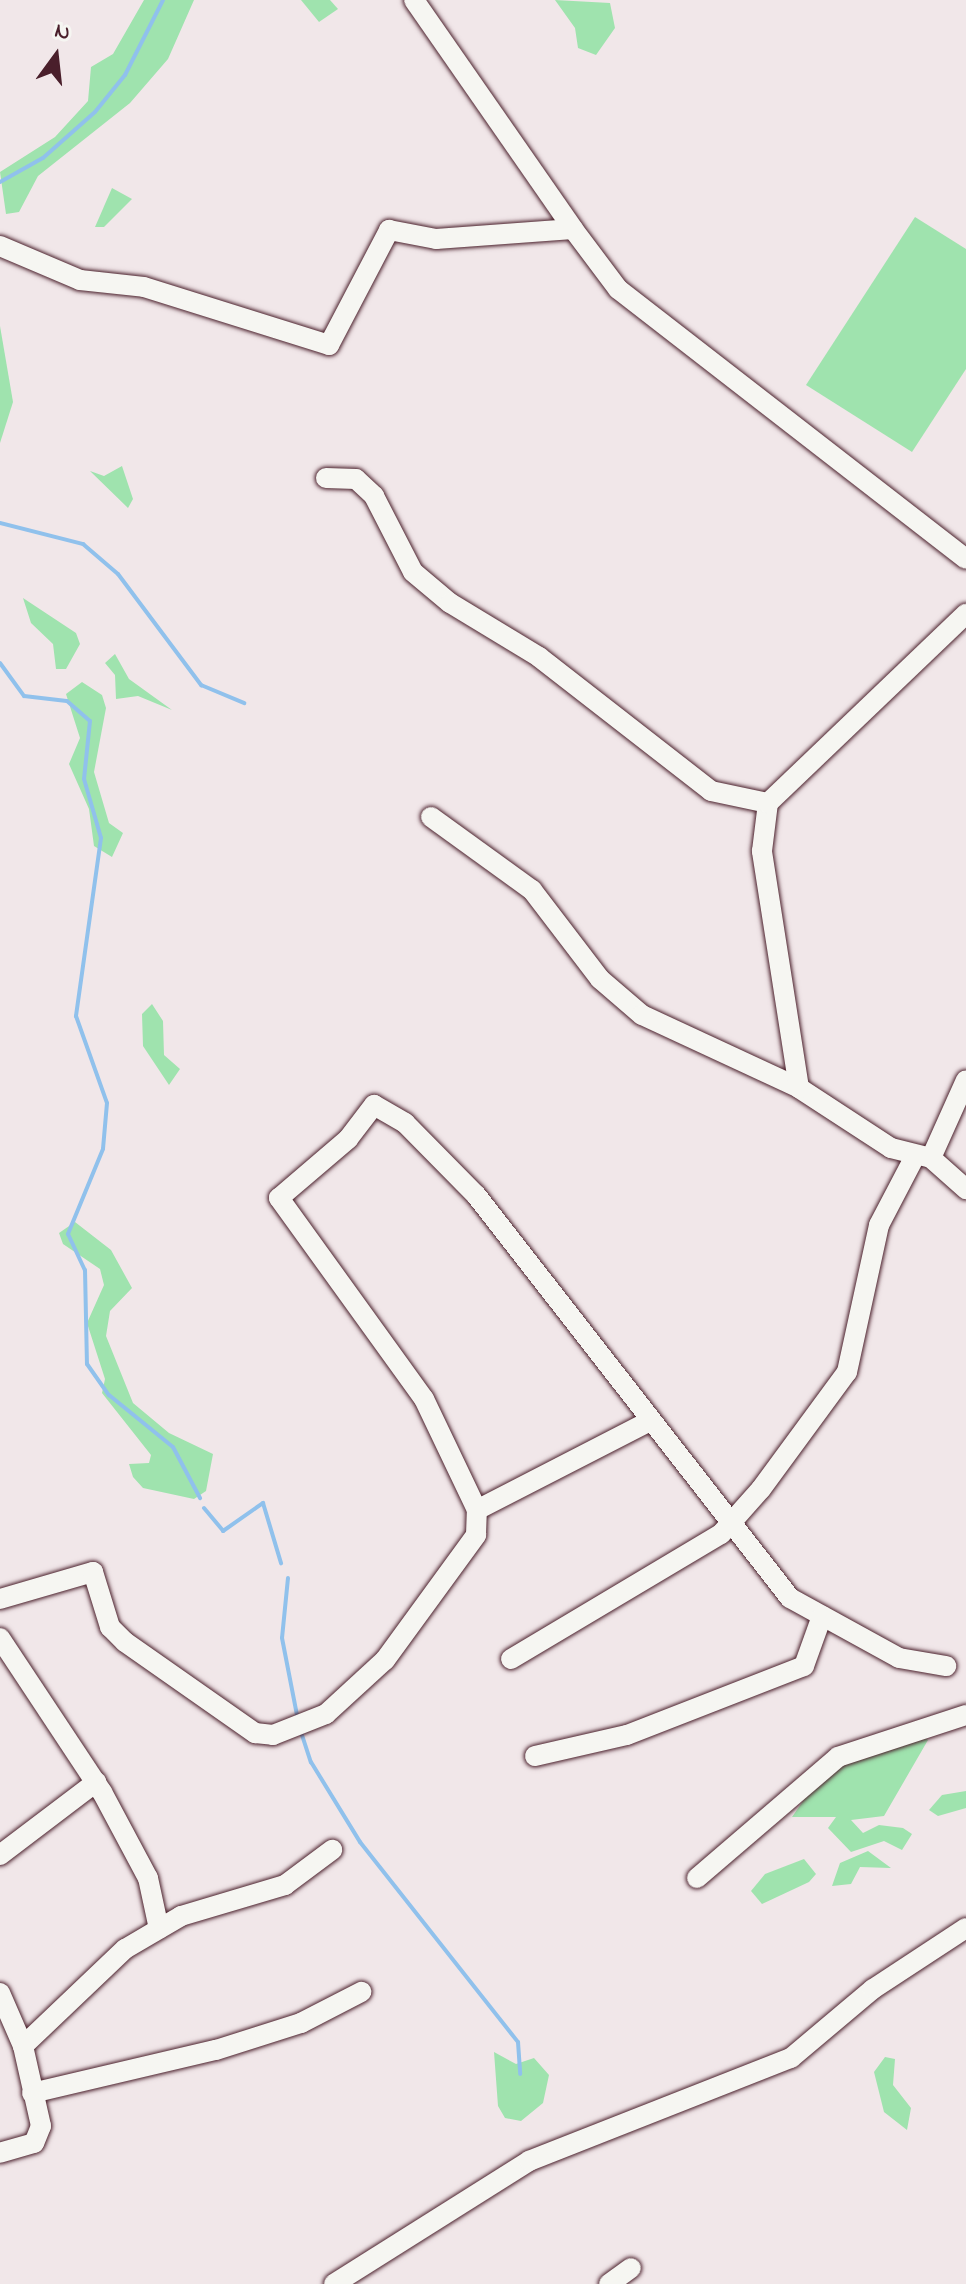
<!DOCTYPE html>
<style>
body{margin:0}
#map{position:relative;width:966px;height:2284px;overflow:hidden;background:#f1e7e9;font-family:"Indie Flower",sans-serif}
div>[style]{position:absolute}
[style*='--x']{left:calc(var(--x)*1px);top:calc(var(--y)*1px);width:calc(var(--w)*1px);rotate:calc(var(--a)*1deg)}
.green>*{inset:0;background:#9fe3ae}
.stream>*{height:4px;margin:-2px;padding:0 2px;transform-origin:2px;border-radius:2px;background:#90c1ec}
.roads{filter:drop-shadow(0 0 2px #4a1f2b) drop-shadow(0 0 2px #4a1f2b)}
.minor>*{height:20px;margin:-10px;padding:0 10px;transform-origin:10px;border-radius:10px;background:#f6f6f2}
span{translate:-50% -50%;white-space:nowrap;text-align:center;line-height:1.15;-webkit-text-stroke:6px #f6f6f2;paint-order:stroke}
.north{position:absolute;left:16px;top:16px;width:80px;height:80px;-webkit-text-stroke:6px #f6f6f2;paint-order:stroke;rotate:15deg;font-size:22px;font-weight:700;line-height:32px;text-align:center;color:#4a1f2b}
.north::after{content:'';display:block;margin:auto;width:28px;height:36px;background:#4a1f2b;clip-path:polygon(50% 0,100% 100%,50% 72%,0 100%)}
</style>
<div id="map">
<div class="green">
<div style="clip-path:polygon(144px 0,194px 0,168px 59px,130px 103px,38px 176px,19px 212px,6px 214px,0 172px,55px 137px,88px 101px,91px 67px,113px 54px)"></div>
<div style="clip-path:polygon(301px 0,330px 0,338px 9px,319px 22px)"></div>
<div style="clip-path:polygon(555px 0,610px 3px,615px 28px,596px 55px,578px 48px,575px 28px)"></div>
<div style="clip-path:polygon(112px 188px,132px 199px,104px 227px,95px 227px)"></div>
<div style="clip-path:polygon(915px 217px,966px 249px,966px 369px,912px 452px,806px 385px)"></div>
<div style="clip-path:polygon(0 326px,13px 402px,0 443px)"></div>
<div style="clip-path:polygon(122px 466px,133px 499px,128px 508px,90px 471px,104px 476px)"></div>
<div style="clip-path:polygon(23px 598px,76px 633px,80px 644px,66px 669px,56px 669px,53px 644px,31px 623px)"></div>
<div style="clip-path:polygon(115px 654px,129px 679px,172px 710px,138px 696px,116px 699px,115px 675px,105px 663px)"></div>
<div style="clip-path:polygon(82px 682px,102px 695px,106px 708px,94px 772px,109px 823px,123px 833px,112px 857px,94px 846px,89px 809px,69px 764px,80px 738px,66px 694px)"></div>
<div style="clip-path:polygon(152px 1004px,163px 1021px,164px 1055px,180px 1069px,169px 1085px,143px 1046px,142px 1014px)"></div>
<div style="clip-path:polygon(75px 1222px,111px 1250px,132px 1288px,110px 1311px,106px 1336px,133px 1403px,169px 1433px,213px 1454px,206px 1491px,194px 1499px,143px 1488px,133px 1477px,129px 1464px,149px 1463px,151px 1455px,102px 1393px,105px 1379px,87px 1323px,104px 1285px,100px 1269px,63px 1244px,59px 1233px)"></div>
<div style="clip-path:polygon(921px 1734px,928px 1740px,884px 1816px,851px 1820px,863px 1833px,879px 1825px,903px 1828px,912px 1834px,902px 1850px,884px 1841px,851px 1852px,828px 1828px,836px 1817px,792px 1817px,817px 1781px,842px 1762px)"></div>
<div style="clip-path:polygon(966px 1791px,966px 1808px,938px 1816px,929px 1810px,942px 1795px)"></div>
<div style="clip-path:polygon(868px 1851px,891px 1868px,860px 1867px,851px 1884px,832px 1886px,840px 1863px)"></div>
<div style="clip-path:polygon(804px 1859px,816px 1874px,809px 1882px,762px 1904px,751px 1891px,765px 1874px)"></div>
<div style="clip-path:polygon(494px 2052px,516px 2064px,534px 2058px,549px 2075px,543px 2103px,521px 2121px,505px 2118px,498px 2106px)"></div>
<div style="clip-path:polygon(885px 2057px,895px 2059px,893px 2085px,911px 2108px,907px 2130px,884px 2112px,874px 2072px)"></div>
</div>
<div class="stream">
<div style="--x:0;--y:182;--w:49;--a:-29.2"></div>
<div style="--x:43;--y:158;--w:69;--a:-41.5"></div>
<div style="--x:95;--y:112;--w:48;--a:-51"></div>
<div style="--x:125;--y:75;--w:84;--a:-63.1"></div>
<div style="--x:0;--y:523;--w:86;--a:14.2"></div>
<div style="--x:83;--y:544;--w:46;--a:40.6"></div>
<div style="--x:118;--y:574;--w:139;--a:53.2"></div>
<div style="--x:201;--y:685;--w:47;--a:22.7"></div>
<div style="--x:0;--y:663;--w:41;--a:54"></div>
<div style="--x:24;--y:696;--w:43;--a:6.6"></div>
<div style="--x:67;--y:701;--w:30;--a:41"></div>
<div style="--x:90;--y:721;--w:58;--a:95.9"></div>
<div style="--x:84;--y:779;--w:61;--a:73.9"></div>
<div style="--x:101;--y:838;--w:180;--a:98"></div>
<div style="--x:76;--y:1016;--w:92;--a:70.4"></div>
<div style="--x:107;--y:1103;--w:46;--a:95"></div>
<div style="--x:103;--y:1149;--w:92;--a:112.4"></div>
<div style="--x:68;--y:1234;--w:40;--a:65"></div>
<div style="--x:85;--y:1270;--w:94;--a:88.8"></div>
<div style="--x:87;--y:1364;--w:38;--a:55"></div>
<div style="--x:109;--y:1395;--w:82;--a:39.1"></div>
<div style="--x:173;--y:1447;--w:58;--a:62.1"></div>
<div style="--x:204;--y:1508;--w:30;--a:50"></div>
<div style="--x:223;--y:1531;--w:49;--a:-35"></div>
<div style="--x:263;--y:1503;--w:63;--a:73.3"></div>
<div style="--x:288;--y:1578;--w:60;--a:95.7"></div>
<div style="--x:282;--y:1638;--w:84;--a:79"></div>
<div style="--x:301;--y:1732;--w:32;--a:72"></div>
<div style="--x:311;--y:1762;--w:94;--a:58.5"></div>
<div style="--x:360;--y:1842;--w:255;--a:51.7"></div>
<div style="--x:518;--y:2042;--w:32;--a:86"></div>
</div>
<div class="roads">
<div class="minor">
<div style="--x:414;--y:0;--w:279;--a:55.2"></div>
<div style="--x:0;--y:246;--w:87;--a:23"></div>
<div style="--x:80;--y:280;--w:64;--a:6.2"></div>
<div style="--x:144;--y:287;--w:194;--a:17.4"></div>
<div style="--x:329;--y:345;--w:130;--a:-62.4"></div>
<div style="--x:389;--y:230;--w:48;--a:10.8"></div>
<div style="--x:436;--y:239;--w:137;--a:-4.2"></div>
<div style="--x:573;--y:229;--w:75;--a:53.1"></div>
<div style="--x:618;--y:289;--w:440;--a:37.8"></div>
<div style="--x:326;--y:478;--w:30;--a:2"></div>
<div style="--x:356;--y:479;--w:25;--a:43"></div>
<div style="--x:374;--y:496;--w:85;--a:62.8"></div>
<div style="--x:413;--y:572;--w:48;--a:40"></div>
<div style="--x:450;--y:603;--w:104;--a:31.2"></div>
<div style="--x:539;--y:657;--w:218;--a:37.9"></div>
<div style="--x:711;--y:791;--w:58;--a:11.9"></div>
<div style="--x:431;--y:817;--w:125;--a:35.9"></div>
<div style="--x:532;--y:890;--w:112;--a:52.6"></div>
<div style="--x:600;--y:979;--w:55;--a:40.6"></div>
<div style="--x:642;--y:1015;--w:173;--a:24.9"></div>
<div style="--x:799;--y:1088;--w:110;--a:33.1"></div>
<div style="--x:891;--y:1148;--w:41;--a:14"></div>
<div style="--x:931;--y:1158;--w:47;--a:41.5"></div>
<div style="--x:799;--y:1088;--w:240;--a:-98.9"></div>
<div style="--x:762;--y:851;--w:48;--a:-82.9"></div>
<div style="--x:768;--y:803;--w:274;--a:-43.7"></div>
<div style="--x:931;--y:1158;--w:85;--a:-65.8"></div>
<div style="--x:646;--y:1423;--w:190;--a:152.8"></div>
<div style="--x:477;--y:1510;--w:123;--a:-115.5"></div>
<div style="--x:424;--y:1399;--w:248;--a:-125.8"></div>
<div style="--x:279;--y:1198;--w:91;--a:-40.5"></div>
<div style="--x:348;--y:1139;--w:43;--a:-52.6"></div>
<div style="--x:374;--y:1105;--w:36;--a:30"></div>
<div style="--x:405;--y:1123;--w:101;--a:45.4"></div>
<div style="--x:476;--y:1195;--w:511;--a:52.08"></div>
<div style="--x:790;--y:1598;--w:124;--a:28.8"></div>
<div style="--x:899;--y:1658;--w:48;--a:9.7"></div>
<div style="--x:0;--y:1599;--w:97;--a:-16.2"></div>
<div style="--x:93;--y:1572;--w:58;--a:72.8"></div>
<div style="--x:110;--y:1627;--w:21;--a:45"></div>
<div style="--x:125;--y:1642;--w:159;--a:35"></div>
<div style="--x:255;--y:1733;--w:18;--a:6"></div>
<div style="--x:273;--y:1735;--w:57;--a:-21.6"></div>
<div style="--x:326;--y:1714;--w:80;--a:-42.5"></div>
<div style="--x:385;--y:1660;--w:155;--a:-53.9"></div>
<div style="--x:476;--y:1535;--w:25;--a:-88"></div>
<div style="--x:0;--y:1638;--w:185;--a:56.5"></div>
<div style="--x:102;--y:1792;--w:98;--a:61.9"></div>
<div style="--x:148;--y:1878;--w:52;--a:77.8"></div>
<div style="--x:511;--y:1659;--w:244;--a:-30.8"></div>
<div style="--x:721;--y:1534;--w:60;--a:-48.4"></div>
<div style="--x:761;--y:1489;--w:145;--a:-53.7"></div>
<div style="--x:847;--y:1372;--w:150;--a:-77.7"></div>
<div style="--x:879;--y:1225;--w:78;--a:-62.4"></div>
<div style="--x:535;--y:1756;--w:94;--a:-12.9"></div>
<div style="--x:627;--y:1735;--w:190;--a:-21.3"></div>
<div style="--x:804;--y:1666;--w:53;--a:-70.2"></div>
<div style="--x:0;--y:1855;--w:121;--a:-37.2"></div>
<div style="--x:697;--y:1878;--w:186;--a:-40.6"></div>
<div style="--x:838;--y:1757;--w:135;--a:-18.2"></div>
<div style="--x:0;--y:1993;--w:58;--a:66.5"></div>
<div style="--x:23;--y:2046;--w:82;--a:77.3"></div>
<div style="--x:41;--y:2126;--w:18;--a:112"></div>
<div style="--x:34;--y:2143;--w:35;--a:164"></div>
<div style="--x:23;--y:2046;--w:141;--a:-43.6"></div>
<div style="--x:125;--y:1949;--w:65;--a:-30.5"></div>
<div style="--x:181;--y:1916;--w:109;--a:-16.6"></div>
<div style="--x:285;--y:1885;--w:59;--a:-36.7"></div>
<div style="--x:32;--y:2093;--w:189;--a:-13.2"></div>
<div style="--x:216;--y:2050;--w:89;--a:-17.6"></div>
<div style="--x:301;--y:2023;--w:68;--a:-27.3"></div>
<div style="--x:334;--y:2284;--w:231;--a:-32.2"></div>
<div style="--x:529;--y:2161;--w:282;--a:-21.5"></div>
<div style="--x:791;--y:2058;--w:107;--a:-40.1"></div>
<div style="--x:873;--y:1989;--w:111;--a:-33.3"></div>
<div style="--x:609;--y:2284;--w:27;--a:-36"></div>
</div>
</div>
<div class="north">N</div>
</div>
